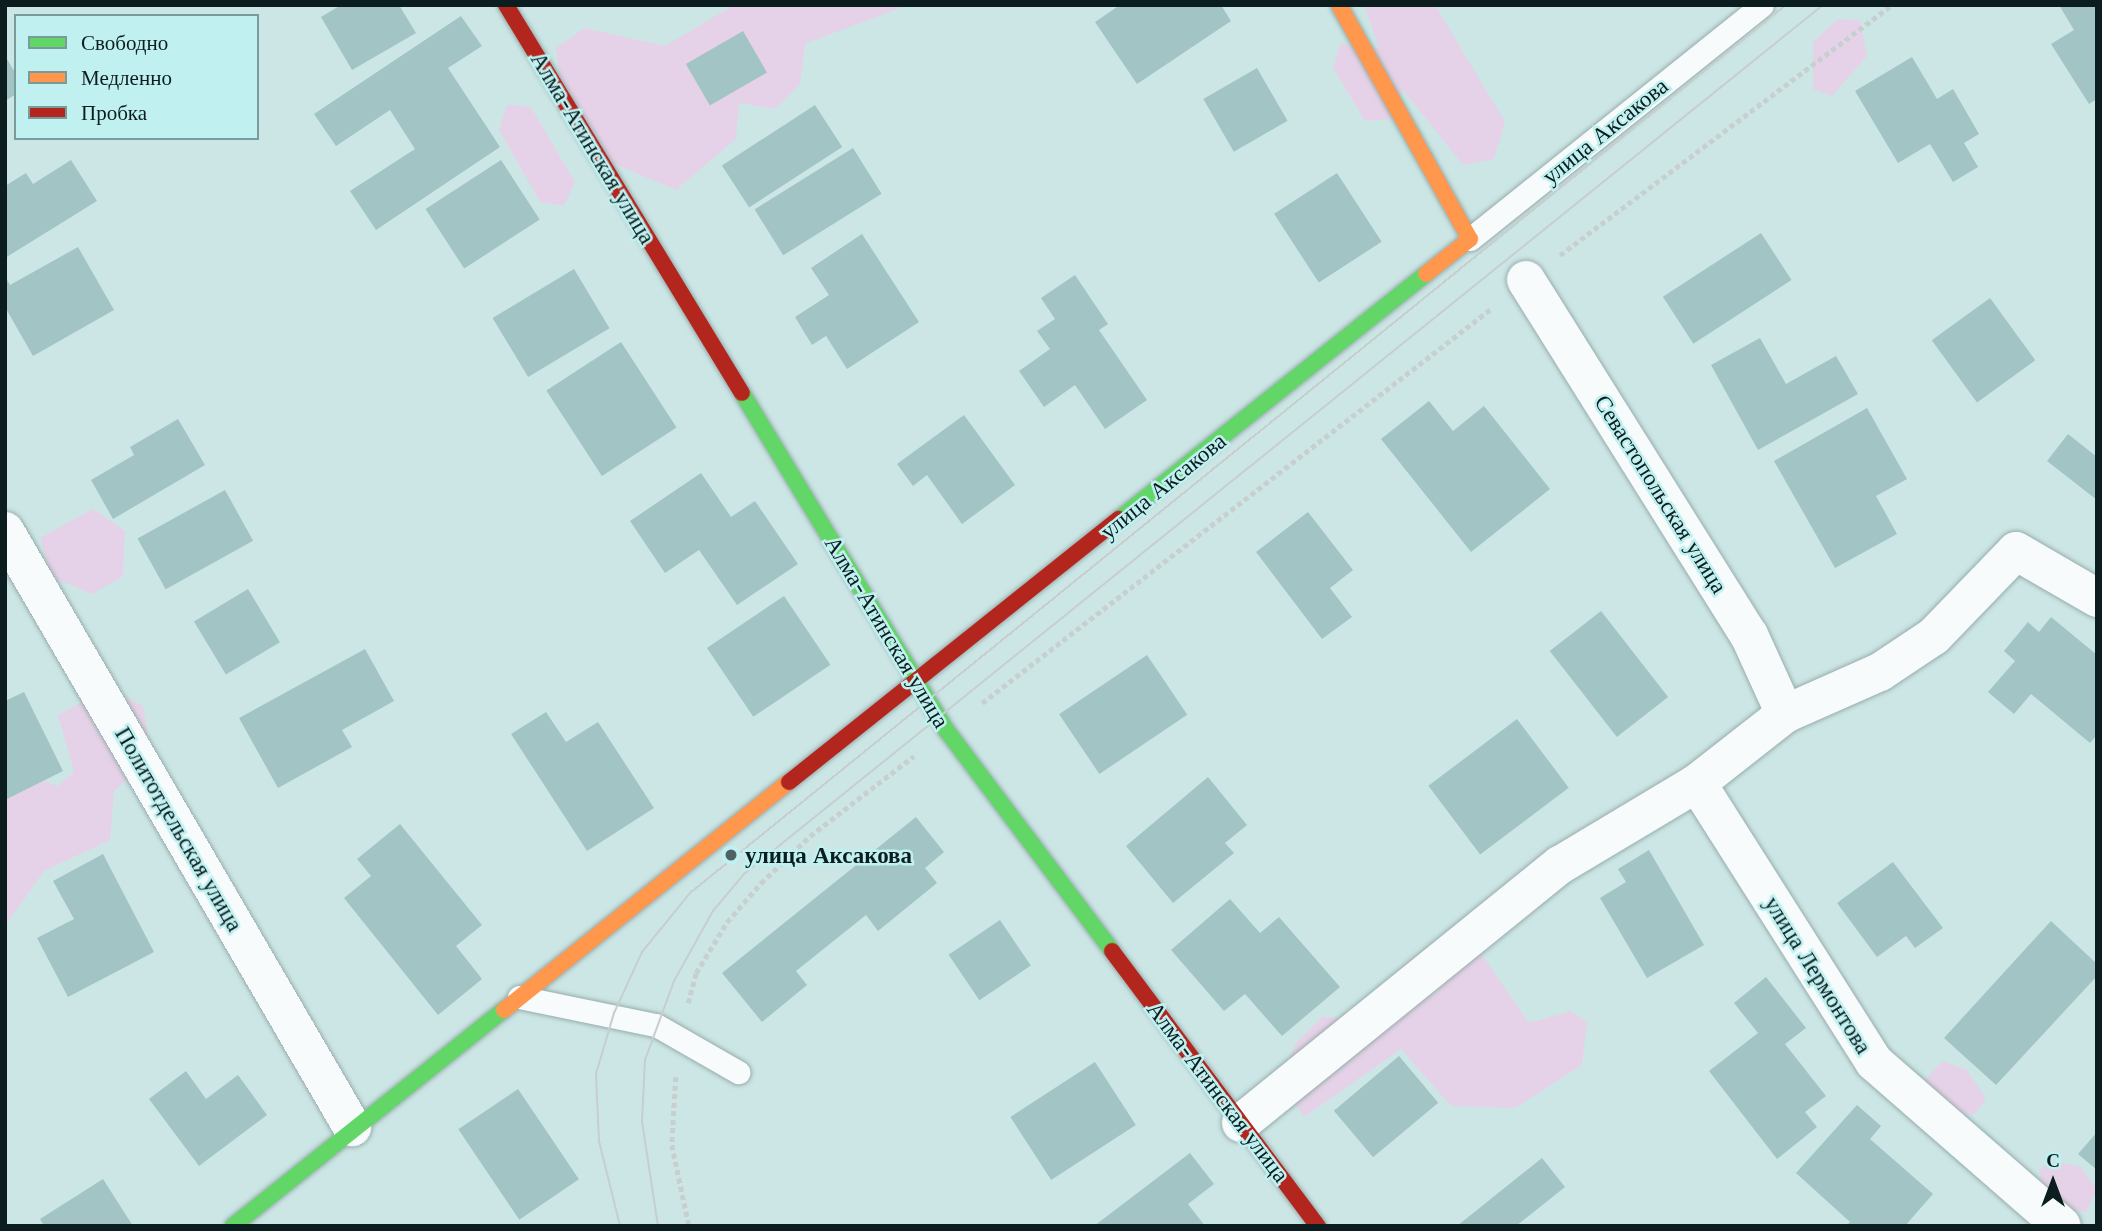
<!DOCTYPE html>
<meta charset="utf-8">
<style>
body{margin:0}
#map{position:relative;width:2102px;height:1231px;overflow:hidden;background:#cce6e6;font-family:"Libre Baskerville",serif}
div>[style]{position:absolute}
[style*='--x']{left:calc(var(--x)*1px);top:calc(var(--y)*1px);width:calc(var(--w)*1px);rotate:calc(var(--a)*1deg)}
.green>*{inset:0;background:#e6d2e8}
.building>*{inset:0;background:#a2c4c5;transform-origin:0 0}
.path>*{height:4.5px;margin-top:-2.25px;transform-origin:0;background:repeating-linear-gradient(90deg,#c7cfcf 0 5px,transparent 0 8.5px)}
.roads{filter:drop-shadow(0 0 2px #99adad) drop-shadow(0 0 2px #99adad)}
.lane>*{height:23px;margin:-11.5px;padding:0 11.5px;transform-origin:11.5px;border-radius:11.5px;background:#f7fbfb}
.street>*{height:38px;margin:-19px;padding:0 19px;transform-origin:19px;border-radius:19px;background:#f7fbfb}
.fast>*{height:16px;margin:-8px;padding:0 8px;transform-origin:8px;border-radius:8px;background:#63d668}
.slow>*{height:16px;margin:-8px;padding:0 8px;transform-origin:8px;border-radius:8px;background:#ff974d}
.jam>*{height:16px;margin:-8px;padding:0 8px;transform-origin:8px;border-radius:8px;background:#b3261e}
.tram>*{height:2px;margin:-1px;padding:0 1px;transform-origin:1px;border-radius:1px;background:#c7cece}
.dots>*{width:19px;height:19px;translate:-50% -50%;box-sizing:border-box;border:4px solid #c1f0f1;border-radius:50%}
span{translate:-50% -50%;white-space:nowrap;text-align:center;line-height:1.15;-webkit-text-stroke:5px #c1f0f1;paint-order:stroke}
.street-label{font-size:23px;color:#0b1d1e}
.poi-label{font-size:23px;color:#0b1d1e;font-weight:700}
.left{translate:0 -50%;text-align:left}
.frame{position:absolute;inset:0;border:7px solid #0b1d1e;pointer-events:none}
.legend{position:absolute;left:14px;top:14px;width:245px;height:126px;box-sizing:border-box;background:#c1f0f1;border:2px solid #789c9d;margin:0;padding:9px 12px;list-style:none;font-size:21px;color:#0b1d1e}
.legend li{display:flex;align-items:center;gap:14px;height:35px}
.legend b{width:35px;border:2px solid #789c9d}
.north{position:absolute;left:2018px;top:1147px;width:70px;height:70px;-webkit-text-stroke:5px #c1f0f1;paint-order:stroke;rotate:0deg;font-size:19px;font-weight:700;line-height:28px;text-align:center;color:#0b1d1e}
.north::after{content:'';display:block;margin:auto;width:24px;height:32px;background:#0b1d1e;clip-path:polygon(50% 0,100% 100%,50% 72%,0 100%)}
</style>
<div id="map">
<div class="green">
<div style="clip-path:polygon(734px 5px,903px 7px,805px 44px,800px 84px,775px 109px,739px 103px,736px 139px,676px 190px,584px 151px,564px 111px,556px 48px,585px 28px,665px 46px)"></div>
<div style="clip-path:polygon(1364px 5px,1435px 5px,1505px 122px,1494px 159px,1463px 165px,1403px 90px,1390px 119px,1365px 121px,1333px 68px,1340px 44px,1379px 48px)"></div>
<div style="clip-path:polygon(1838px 19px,1860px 20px,1867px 56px,1832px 96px,1813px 89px,1813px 42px)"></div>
<div style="clip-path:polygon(507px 105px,531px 107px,575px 182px,564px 206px,540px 202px,499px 130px)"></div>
<div style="clip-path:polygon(93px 509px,125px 531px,123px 576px,92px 594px,52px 577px,40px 538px)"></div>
<div style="clip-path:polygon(108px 688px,143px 706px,152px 758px,114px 791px,110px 840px,44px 871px,5px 926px,5px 775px,17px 772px,57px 786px,74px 772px,58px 715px)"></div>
<div style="clip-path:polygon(1460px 952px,1480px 952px,1529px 1023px,1571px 1011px,1587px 1023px,1582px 1065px,1515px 1108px,1451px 1106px,1401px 1049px,1304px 1117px,1280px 1081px,1296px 1043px,1322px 1017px,1353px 1018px,1437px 993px)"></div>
<div style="clip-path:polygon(1943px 1061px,1967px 1070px,1986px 1099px,1975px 1114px,1943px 1114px,1922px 1083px)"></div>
<div style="clip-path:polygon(2051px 1160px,2081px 1167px,2097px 1190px,2086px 1212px,2047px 1205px,2039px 1170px)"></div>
</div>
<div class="building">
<div style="clip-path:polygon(341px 5px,399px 5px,416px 33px,352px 70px,321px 17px)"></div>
<div style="clip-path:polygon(1120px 5px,1221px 5px,1231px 21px,1137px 84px,1095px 22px)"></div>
<div style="clip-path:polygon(2059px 5px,2097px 5px,2097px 99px,2089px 104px,2051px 44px,2074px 30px)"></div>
<div style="clip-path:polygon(461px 16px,482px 46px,448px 68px,500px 147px,376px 230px,350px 191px,415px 149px,390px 110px,336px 146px,314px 114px)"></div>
<div style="left:743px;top:31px;width:48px;height:66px;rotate:60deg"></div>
<div style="clip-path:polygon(5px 56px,16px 74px,16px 94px,5px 101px)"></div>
<div style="clip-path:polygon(1912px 57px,1937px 99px,1953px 89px,1979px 134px,1964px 143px,1978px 167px,1953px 182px,1930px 144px,1898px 163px,1855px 91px)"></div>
<div style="left:1257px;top:68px;width:61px;height:62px;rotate:60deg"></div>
<div style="left:815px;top:105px;width:50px;height:111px;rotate:57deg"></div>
<div style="left:853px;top:148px;width:54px;height:116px;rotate:58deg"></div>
<div style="clip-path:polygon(71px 160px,97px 201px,5px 258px,5px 186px,26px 173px,33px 184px)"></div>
<div style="left:501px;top:160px;width:71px;height:90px;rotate:57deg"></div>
<div style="left:1337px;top:173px;width:82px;height:75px;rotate:57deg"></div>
<div style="left:1761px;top:233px;width:56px;height:117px;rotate:57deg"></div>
<div style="clip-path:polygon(862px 234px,919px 322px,847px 369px,826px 336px,812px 345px,795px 317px,829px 295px,811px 268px)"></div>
<div style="clip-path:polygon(78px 247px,114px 310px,33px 356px,5px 307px,5px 276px,10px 285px)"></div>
<div style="left:574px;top:269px;width:69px;height:95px;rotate:59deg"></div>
<div style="clip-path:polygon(1075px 275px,1108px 324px,1099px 330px,1147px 400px,1105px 429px,1075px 385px,1044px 407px,1019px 371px,1050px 349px,1037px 331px,1055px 319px,1041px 298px)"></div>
<div style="left:1990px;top:298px;width:77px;height:72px;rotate:54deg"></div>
<div style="clip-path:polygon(1760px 338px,1786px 384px,1836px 356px,1858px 394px,1758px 450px,1711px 365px)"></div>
<div style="left:621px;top:342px;width:102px;height:89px;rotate:57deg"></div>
<div style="clip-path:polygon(1429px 401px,1453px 431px,1484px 406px,1550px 489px,1471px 552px,1381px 439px)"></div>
<div style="clip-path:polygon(1867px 408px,1907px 479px,1876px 496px,1897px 534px,1835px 568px,1774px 461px)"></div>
<div style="clip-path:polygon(964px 415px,1015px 485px,962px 524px,927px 475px,913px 486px,897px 464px)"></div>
<div style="clip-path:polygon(178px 419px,205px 465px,113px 519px,91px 480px,134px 455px,130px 447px)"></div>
<div style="clip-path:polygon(2068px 434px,2097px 457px,2097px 500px,2047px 461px)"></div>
<div style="clip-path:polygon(701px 473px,731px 517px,755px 501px,798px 564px,737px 605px,699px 550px,665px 573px,630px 521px)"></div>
<div style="left:225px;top:490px;width:58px;height:100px;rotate:61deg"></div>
<div style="clip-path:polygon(1308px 512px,1353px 570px,1330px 588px,1352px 617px,1322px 639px,1256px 552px)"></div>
<div style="left:248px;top:589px;width:62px;height:63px;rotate:59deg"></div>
<div style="left:784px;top:596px;width:83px;height:93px;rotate:56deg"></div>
<div style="left:1601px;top:611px;width:109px;height:65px;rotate:52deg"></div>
<div style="clip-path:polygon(2051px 617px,2097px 655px,2097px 735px,2090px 743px,2031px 694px,2014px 714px,1988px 692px,2015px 661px,2004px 651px,2028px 622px,2039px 632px)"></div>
<div style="clip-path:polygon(365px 649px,394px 701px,342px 730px,352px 747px,278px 788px,239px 718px)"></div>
<div style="left:1147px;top:655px;width:72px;height:106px;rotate:56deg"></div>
<div style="clip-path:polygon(24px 692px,63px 771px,5px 800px,5px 701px)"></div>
<div style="clip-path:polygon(546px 712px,566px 742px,598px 722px,654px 808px,587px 851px,511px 734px)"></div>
<div style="left:1517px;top:719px;width:86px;height:111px;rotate:53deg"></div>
<div style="clip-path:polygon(1208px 777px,1247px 825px,1225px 843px,1234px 853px,1173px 903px,1126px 846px)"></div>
<div style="clip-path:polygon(916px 817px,944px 852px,925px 868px,937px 883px,878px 931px,866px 915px,796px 971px,807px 985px,762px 1022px,722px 973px)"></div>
<div style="clip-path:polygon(400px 824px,482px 925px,456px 946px,482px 979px,438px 1015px,344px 898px,371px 876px,357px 859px)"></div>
<div style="clip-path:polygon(1649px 850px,1704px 945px,1647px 978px,1600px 898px,1626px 882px,1618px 869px)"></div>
<div style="clip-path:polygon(103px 854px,154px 952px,68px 997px,37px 938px,74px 919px,53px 881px)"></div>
<div style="clip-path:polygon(1893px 862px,1943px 928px,1915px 948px,1906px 936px,1877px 957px,1837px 903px)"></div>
<div style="clip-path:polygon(1230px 899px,1260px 933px,1279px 917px,1340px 987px,1282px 1036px,1245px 994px,1224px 1011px,1171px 950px)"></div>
<div style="left:1000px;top:920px;width:55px;height:62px;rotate:56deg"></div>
<div style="clip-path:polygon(2051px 921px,2097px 964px,2097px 976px,1996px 1085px,1944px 1038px)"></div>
<div style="clip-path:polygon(1766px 977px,1806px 1028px,1785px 1044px,1826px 1096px,1805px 1112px,1817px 1127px,1777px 1159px,1709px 1071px,1758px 1033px,1734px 1003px)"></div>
<div style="left:1399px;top:1056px;width:61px;height:85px;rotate:50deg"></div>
<div style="left:1095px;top:1062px;width:75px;height:101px;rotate:57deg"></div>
<div style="clip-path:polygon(186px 1071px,206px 1099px,238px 1075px,267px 1115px,199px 1166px,149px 1099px)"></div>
<div style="left:518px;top:1089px;width:109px;height:72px;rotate:56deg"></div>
<div style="clip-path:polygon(1857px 1105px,1881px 1126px,1870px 1139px,1933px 1194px,1905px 1226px,1846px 1226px,1850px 1222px,1796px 1173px)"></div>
<div style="clip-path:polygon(2097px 1132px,2097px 1170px,2078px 1154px)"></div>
<div style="clip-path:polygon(1190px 1153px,1214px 1184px,1188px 1204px,1205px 1226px,1094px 1226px)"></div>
<div style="clip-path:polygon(1542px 1158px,1565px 1187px,1516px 1226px,1457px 1226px)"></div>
<div style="clip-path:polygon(103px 1179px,133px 1226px,44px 1226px,40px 1219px)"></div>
</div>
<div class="path">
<div style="--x:1560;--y:255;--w:416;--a:-37"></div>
<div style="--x:982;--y:703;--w:645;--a:-37.76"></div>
<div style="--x:688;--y:1003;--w:31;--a:-75"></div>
<div style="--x:696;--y:973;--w:60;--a:-58.7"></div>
<div style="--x:727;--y:922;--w:52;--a:-48.9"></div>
<div style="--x:761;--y:883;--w:68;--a:-43.8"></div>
<div style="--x:810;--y:836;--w:131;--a:-37.6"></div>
<div style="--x:676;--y:1077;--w:68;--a:93.4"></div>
<div style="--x:672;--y:1145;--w:83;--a:78.1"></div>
</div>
<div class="roads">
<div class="lane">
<div style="--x:1470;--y:239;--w:374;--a:-38.7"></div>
<div style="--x:519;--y:997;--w:140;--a:11.6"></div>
<div style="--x:656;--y:1025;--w:95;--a:29.8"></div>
</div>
<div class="street">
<div style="--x:1526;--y:280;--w:419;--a:57.9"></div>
<div style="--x:1749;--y:635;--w:87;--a:65.5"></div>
<div style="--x:5;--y:531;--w:690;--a:59.79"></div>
<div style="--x:1697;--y:783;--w:330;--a:57.6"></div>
<div style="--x:1874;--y:1062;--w:249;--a:41.1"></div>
<div style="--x:1241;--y:1123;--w:410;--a:-39"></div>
<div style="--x:1560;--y:865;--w:160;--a:-30.9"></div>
<div style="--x:1697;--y:783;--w:112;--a:-38.1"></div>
<div style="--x:1785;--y:714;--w:104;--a:-23.9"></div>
<div style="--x:1880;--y:672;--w:65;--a:-33.7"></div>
<div style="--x:1934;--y:636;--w:118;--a:-46"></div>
<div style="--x:2016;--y:551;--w:94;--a:30.1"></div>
</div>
<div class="fast">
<div style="--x:742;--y:393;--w:395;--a:58.8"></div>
<div style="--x:947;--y:731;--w:275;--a:53.1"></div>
<div style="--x:1119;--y:519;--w:393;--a:-38.6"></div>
<div style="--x:233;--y:1226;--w:347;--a:-38.6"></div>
</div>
<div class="slow">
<div style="--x:1339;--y:5;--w:268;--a:60.8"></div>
<div style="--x:1470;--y:239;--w:56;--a:141.5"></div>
<div style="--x:504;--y:1010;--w:365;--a:-38.7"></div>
</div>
<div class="jam">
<div style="--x:506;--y:5;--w:454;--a:58.7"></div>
<div style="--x:789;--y:782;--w:422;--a:-38.6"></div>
<div style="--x:1112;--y:951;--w:344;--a:53.2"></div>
</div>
</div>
<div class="tram">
<div style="--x:620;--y:1226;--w:88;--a:-103.9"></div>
<div style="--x:599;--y:1141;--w:67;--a:-92.6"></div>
<div style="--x:596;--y:1074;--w:64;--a:-73.6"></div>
<div style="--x:614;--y:1013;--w:67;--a:-65.3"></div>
<div style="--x:642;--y:952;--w:76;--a:-50.9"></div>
<div style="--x:690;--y:893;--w:1411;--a:-39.02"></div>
<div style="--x:658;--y:1226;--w:106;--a:-98.7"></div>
<div style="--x:642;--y:1121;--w:61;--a:-87.2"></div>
<div style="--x:645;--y:1060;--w:84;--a:-69.8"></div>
<div style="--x:674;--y:981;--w:80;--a:-60.9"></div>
<div style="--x:713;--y:911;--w:48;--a:-50"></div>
<div style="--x:744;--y:874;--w:1385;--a:-38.85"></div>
</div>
<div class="dots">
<div style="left:731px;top:855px;background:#4f6364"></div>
</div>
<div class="street-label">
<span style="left:1605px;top:131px;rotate:-39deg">улица Аксакова</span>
<span style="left:593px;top:148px;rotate:59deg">Алма-Атинская улица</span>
<span style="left:1163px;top:486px;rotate:-39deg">улица Аксакова</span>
<span style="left:1661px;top:494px;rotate:58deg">Севастопольская улица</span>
<span style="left:887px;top:632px;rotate:59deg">Алма-Атинская улица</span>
<span style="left:179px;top:829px;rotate:60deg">Политотдельская улица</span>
<span style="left:1818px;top:975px;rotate:58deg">улица Лермонтова</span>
<span style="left:1218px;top:1092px;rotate:53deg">Алма-Атинская улица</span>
</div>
<div class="poi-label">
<span class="left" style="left:745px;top:855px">улица Аксакова</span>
</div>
<div class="frame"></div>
<ul class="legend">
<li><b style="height:9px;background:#63d668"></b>Свободно</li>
<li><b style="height:9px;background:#ff974d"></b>Медленно</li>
<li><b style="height:9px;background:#b3261e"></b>Пробка</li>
</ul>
<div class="north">С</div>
</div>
